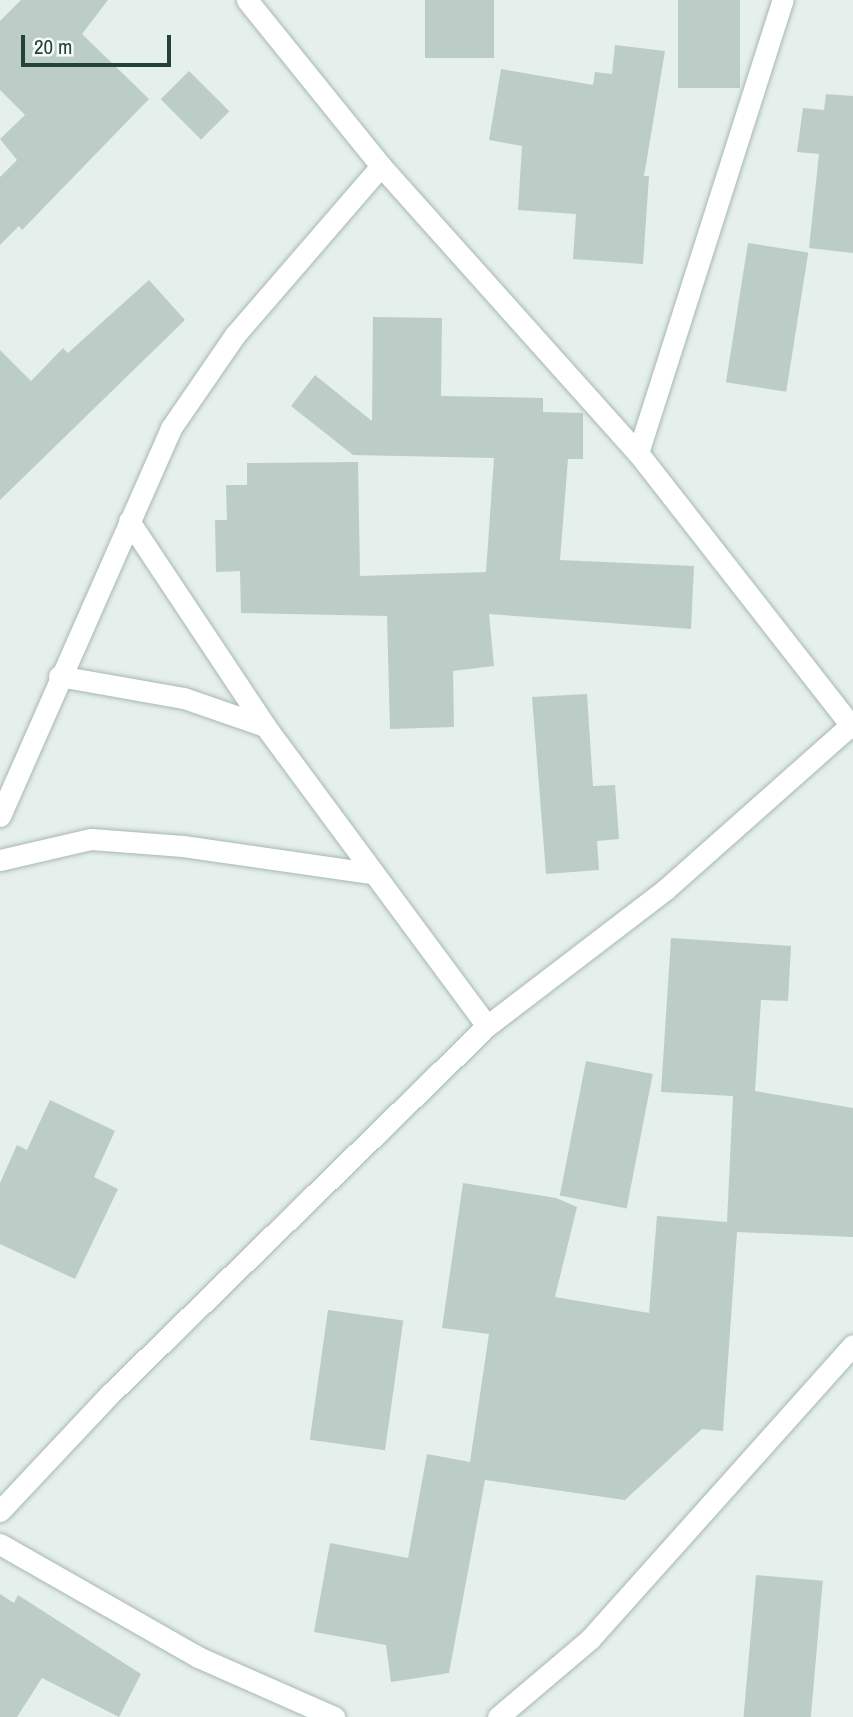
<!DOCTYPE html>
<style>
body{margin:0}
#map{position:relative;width:853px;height:1717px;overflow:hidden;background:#e5efeb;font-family:"Archivo Narrow",sans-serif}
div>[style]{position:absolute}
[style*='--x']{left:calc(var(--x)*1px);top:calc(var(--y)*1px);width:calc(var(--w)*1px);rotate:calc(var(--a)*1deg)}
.building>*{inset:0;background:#bccdc7;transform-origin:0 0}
.roads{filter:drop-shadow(0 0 2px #a7b8b3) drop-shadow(0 0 2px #a7b8b3)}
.minor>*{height:21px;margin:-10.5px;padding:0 10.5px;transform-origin:10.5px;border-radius:10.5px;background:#fff}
span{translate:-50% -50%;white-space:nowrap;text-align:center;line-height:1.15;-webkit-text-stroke:5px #f6fbf8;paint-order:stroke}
.scale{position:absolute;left:21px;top:35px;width:150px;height:32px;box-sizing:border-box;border:4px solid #22423b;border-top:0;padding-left:9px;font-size:21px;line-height:24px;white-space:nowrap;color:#22423b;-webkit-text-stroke:5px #f6fbf8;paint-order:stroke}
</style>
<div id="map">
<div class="building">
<div style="clip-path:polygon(21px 0,108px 0,82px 34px,149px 99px,22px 230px,19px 226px,0 245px,0 177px,17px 160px,0 139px,25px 115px,0 90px,0 21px)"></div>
<div style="left:425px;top:0;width:69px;height:58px"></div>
<div style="left:678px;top:0;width:62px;height:88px"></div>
<div style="clip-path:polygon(615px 45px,665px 51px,644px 176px,649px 176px,643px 264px,573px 259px,576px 214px,518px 210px,522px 146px,489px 140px,501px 69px,593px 85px,595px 72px,612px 74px)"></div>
<div style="left:189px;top:71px;width:57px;height:40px;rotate:45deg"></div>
<div style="clip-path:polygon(826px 94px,853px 96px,853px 253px,809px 248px,819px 154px,797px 152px,803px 108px,824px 110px)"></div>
<div style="left:748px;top:243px;width:61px;height:141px;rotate:9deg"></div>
<div style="clip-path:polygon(149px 280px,185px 320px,0 500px,0 350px,31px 381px,63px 348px,68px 353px)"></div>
<div style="clip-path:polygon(373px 317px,442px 318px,441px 396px,543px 398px,543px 412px,583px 413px,583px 459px,568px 459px,560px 560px,694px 566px,691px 629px,489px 614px,494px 666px,453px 671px,454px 727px,390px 729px,387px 616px,241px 613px,240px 571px,216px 572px,215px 520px,227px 520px,226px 485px,247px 485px,247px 463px,358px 462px,360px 576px,486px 572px,494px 458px,353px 455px,291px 406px,315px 375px,372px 421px)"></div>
<div style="clip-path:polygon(587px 694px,593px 786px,615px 785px,619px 839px,597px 841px,599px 870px,546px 874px,532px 697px)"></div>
<div style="clip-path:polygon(671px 938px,791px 946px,788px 1001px,761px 1000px,755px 1091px,853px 1108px,853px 1237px,737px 1232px,723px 1431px,702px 1429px,625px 1500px,485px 1480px,449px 1673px,391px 1682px,386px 1645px,314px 1632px,330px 1543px,408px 1558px,427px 1454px,470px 1462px,489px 1334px,442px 1328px,463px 1183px,556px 1198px,577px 1207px,555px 1297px,649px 1313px,657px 1216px,727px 1222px,733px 1096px,661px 1092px)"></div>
<div style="left:586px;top:1061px;width:68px;height:137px;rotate:11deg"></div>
<div style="clip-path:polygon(50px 1100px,115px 1131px,94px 1177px,118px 1189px,75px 1279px,0 1244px,0 1183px,17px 1145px,27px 1150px)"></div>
<div style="left:328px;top:1310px;width:76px;height:131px;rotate:8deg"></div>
<div style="left:756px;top:1575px;width:67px;height:143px;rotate:5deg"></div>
<div style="clip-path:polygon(0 1594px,14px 1603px,18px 1595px,141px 1674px,119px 1717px,42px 1678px,17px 1717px,0 1717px)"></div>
</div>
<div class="roads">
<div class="minor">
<div style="--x:247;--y:0;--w:213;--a:51.1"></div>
<div style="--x:381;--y:166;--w:385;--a:48.2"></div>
<div style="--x:638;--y:453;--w:349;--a:52"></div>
<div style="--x:638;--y:453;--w:476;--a:-72.3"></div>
<div style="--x:129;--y:521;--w:246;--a:56.4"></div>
<div style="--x:265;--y:726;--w:373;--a:53.5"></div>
<div style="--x:59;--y:676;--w:127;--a:10"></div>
<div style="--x:184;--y:698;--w:86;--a:19.1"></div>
<div style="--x:0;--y:816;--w:424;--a:-66.2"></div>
<div style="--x:171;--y:428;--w:113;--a:-55.5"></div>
<div style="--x:235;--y:335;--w:223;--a:-49.2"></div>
<div style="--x:0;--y:860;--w:93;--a:-13"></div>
<div style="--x:91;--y:839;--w:92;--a:4.4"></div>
<div style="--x:183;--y:846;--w:190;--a:8.2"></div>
<div style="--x:0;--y:1511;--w:162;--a:-46.8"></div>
<div style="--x:111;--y:1393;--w:525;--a:-44.31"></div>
<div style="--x:487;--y:1026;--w:225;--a:-37.4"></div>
<div style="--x:666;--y:889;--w:250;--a:-41.6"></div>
<div style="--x:0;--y:1544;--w:228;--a:29.7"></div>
<div style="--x:198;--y:1657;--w:149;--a:23.8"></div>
<div style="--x:498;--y:1717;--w:121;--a:-40.3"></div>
<div style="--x:590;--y:1639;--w:394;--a:-48.2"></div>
</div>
</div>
<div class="scale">20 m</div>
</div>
